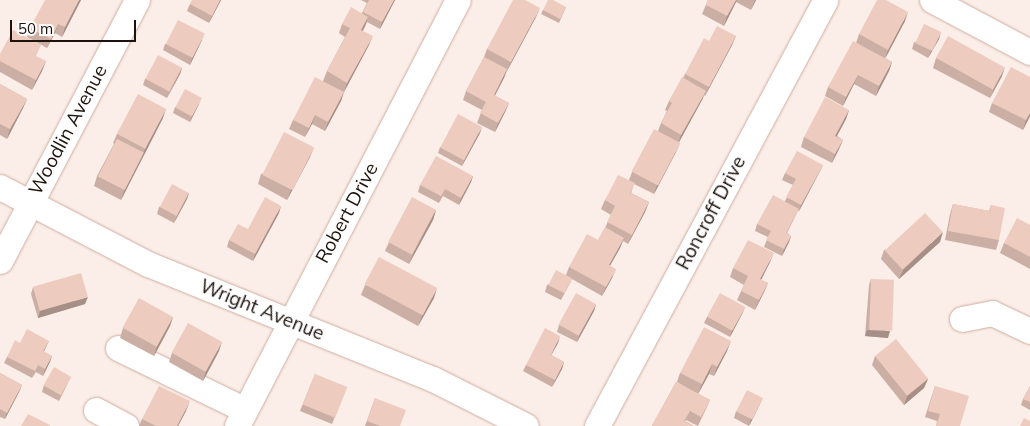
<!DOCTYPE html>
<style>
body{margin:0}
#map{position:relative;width:1030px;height:426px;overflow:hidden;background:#fbede7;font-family:Mulish,sans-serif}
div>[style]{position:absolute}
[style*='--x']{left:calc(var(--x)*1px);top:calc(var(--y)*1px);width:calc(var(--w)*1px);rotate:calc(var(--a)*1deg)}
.roads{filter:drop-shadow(0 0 1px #cdada0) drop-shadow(0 0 1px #cdada0)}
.minor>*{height:25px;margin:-12.5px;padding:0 12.5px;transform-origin:12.5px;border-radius:12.5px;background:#fff}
.wall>*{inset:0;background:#ccafa4}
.shaded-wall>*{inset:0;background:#a68f86}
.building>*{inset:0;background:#edccbf;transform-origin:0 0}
span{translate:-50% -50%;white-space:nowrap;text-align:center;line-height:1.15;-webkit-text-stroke:4px #fdfdfd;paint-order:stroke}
.street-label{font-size:19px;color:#1d120d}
.scale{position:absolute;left:10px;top:20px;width:126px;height:22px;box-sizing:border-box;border:2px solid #1d120d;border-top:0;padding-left:6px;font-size:15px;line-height:18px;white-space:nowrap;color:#1d120d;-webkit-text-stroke:4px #fdfdfd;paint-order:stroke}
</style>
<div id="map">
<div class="roads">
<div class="minor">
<div style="--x:932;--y:0;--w:111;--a:28"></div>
<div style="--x:0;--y:187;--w:167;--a:27.5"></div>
<div style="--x:148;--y:264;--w:307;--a:22"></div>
<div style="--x:433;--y:379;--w:104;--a:26.8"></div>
<div style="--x:0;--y:261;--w:295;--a:-62.3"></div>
<div style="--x:962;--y:319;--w:31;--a:-11"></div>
<div style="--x:992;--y:313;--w:42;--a:25.3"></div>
<div style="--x:118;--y:348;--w:141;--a:26"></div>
<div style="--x:96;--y:410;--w:34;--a:28"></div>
<div style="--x:237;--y:426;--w:480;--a:-62.6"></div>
<div style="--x:597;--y:426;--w:483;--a:-61.8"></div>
</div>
</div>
<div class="wall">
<div style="clip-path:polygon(81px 0,62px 37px,55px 33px,47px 48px,27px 37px,30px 28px)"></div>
<div style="clip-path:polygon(221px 0,209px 23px,187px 11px,190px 4px)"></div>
<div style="clip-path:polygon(361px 0,395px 0,380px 29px,367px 22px,363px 31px,369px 45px,344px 92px,341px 101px,325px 131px,312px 124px,305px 137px,289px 129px,293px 120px,323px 81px,327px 71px,345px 37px,339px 33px,342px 24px,362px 13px,367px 3px)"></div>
<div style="clip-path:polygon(708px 0,756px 0,751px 10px,736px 2px,724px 26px,702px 14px)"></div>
<div style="clip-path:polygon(566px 7px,559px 23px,541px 14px,543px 10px)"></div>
<div style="clip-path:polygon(536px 17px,507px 71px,504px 78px,495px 96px,509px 103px,505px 112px,495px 132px,477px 123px,482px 110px,463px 100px,466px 91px,484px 57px,487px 49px)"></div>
<div style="clip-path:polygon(905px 21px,885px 58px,892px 62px,889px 71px,876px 96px,854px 84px,843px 106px,825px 96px,828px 87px,856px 43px,859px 34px)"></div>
<div style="clip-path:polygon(736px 36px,732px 45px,705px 96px,704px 95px,702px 100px,679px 142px,676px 152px,654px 194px,634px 184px,631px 193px,649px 202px,645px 212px,628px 244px,623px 241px,620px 248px,610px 266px,612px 278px,602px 296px,572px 279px,569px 285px,561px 300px,545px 292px,547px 285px,566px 275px,569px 267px,598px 240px,605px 228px,611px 215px,601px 209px,605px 200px,629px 180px,632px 172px,658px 131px,661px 123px,667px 111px,665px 110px,669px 101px,683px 78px,685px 74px,709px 41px)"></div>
<div style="clip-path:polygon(939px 39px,928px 58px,912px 49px,914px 42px)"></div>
<div style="clip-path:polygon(202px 40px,190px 65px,163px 50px,165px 44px)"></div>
<div style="clip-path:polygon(0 54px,46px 61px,42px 71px,32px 90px,0 72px)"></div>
<div style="clip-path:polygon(936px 58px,1002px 76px,990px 98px,933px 68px)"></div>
<div style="clip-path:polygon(182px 68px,180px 74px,167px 98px,143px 85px,145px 79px)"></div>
<div style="clip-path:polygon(0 84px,27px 99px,23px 108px,7px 139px,0 135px)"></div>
<div style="clip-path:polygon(992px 103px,1030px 116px,1023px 130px,989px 112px)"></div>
<div style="clip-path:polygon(199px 104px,190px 122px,173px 113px,175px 107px)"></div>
<div style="clip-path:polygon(849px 110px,846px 119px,837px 136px,843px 140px,839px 149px,832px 163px,801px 147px,804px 137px)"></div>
<div style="clip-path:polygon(163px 118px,121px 200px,94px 186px,97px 176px,114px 144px,113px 143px,117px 134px)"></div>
<div style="clip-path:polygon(480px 133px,462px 166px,438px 153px,440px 147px)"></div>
<div style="clip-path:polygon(310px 157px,287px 200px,258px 184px,261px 174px)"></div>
<div style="clip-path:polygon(823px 165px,820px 171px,799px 211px,798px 211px,787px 233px,791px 236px,789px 242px,782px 256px,764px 247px,768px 237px,755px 231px,757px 224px,785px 201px,793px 185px,782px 180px,785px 173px)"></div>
<div style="clip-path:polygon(473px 176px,471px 182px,459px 205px,443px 196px,439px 203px,418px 192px,420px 185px)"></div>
<div style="clip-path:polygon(189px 193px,187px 199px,174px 223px,157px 214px,159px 207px)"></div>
<div style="clip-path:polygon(953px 204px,989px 211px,991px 205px,999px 240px,996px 250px,945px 240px,950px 214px)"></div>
<div style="clip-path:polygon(436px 210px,433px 220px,409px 264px,385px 251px,389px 242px)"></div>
<div style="clip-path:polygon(279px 213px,253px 261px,227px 247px,229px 240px)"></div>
<div style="clip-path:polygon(1030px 225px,1030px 269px,1000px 253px,1004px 243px)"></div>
<div style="clip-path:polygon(940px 242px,899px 279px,881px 259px,884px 250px)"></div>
<div style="clip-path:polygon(770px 262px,761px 280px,768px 283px,764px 292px,755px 310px,737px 300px,744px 285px,730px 277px,733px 268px)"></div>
<div style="clip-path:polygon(871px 279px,888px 338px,865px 336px,869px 285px)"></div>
<div style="clip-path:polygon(365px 285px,434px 298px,418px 326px,361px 295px)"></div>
<div style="clip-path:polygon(33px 287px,85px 304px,38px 318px,31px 294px)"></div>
<div style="clip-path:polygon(596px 304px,594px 311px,577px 342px,557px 332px,559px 325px)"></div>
<div style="clip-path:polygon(745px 307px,742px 314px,730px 337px,704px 323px,707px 317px)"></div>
<div style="clip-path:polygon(173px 317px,170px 326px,154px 356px,120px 338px,123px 328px)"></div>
<div style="clip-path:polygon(49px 341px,44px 352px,52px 356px,43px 376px,36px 372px,32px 378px,4px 363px,7px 357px,20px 343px)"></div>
<div style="clip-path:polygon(558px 343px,551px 355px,564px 362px,562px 369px,552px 387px,523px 371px,526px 365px)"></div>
<div style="clip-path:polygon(219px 351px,203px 381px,169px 362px,172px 353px)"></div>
<div style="clip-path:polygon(727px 351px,714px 376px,709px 374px,698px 394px,677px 382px,680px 373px)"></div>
<div style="clip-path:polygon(875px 356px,928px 379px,924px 388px,904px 405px,872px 365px)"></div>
<div style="clip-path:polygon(0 373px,22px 385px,19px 392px,5px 419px,0 417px)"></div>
<div style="clip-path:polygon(315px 374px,344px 394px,332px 424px,300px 411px)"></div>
<div style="clip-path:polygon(676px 382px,710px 400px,706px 409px,698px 426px,686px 420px,685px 421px,694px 426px,652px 426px)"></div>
<div style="clip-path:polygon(68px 383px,59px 401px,42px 392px,44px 385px)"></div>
<div style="clip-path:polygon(935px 386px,960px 426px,936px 426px,937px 421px,925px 417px)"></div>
<div style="clip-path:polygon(1030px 386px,1030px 410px,1021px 405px,1023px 399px)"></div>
<div style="clip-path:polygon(375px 398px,400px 426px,365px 426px)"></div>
<div style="clip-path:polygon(760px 404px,749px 426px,734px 418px,736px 411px)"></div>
<div style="clip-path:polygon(186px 411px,178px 426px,139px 426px,142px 419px)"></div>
</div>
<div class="shaded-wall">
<div style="clip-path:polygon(79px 0,81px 0,62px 37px,65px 27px)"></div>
<div style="clip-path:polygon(220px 0,221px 0,209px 23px,212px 16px)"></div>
<div style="clip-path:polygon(394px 0,395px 0,380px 29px,382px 22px)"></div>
<div style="clip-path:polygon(736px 0,737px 0,724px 26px,727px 16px)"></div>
<div style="clip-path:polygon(755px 0,756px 0,751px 10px)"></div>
<div style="clip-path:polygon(540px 8px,536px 17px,507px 71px,511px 62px)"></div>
<div style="clip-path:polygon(908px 12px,905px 21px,885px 59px,888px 50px)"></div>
<div style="clip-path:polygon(368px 17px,365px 26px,358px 39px,361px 30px)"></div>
<div style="clip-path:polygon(58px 24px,55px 33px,47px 48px,51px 39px)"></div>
<div style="clip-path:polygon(941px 32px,939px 39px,928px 58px,931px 51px)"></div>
<div style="clip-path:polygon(205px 34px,202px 40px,190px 65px,192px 58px)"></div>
<div style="clip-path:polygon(373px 36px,369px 45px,344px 92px,347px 83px)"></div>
<div style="clip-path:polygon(736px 36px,732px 45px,705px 96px,709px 87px)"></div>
<div style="clip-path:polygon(46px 61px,42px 71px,32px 90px,36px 80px)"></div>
<div style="clip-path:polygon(892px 62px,889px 71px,876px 96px,879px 86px)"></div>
<div style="clip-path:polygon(1005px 67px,1002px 76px,990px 98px,994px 89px)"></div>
<div style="clip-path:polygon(182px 68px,180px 74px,167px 98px)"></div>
<div style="clip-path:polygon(507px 69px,504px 78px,490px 104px,494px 95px)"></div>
<div style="clip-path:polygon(858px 75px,854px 84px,843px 106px,846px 97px)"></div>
<div style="clip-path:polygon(706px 91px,702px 100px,678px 144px,681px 135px)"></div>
<div style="clip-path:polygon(344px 92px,341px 101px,325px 131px,328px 122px)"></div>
<div style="clip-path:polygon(202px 98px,190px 122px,192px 116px)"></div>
<div style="clip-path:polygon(27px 99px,23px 108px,7px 139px,10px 129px)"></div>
<div style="clip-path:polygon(509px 103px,505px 112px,495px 132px,498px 123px)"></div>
<div style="clip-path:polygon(166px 109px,163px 118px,121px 200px,124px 191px,142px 157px,145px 149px)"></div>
<div style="clip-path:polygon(849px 110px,846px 119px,832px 145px,835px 136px)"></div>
<div style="clip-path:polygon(1030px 113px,1030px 116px,1023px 130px,1026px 120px)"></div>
<div style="clip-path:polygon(315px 115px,312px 124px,305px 137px,309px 128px)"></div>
<div style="clip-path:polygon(482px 127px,480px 133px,462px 166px,465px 159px)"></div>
<div style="clip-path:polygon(843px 140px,839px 149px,832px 163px,835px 154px)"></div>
<div style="clip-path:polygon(680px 143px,676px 152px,654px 194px,657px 185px)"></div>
<div style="clip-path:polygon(314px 147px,310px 157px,287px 200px,291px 190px)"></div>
<div style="clip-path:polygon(823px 165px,820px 171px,799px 211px,801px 205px)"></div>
<div style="clip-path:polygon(473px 176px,471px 182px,459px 205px,461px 198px)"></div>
<div style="clip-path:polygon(189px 193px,187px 199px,174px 223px,177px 216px)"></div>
<div style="clip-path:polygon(649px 202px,645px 212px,628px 244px,632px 235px)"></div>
<div style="clip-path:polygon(281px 206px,279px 213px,253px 261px,255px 254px)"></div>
<div style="clip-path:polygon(436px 210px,433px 220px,409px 264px,413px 254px)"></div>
<div style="clip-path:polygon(943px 232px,940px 242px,899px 279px,903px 270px)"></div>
<div style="clip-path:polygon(791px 236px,789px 242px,782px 256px,784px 249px)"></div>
<div style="clip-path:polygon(624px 238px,620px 248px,605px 274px,609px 265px)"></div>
<div style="clip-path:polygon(774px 253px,770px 262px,757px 288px,760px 279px)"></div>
<div style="clip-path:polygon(616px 269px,612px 278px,602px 296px,606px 287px)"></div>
<div style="clip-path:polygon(768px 283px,764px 292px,755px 310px,759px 300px)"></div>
<div style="clip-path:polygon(437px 288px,434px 298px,418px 326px,422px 316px)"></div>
<div style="clip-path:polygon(88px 297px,85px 304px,38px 318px,40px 311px)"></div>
<div style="clip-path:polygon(596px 304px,594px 311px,577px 342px,579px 336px)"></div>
<div style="clip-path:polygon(745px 307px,742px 314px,730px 337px,732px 330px)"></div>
<div style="clip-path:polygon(173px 317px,170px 326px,154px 356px,157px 346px)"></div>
<div style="clip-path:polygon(867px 330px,890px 331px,888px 338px,865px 336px)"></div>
<div style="clip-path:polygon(560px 336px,558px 343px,548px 361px,551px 355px)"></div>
<div style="clip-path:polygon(731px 341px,727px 351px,714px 376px,717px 367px)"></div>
<div style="clip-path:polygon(222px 342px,219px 351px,203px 381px,206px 371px)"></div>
<div style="clip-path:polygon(52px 356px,50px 362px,43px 376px,45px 369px)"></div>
<div style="clip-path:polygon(564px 362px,562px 369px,552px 387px,555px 380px)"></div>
<div style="clip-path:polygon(712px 364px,709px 374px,698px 394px,702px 384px)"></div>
<div style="clip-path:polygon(928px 379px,924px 388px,904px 405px,907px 396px)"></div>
<div style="clip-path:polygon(22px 385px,19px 392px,5px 419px,7px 413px)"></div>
<div style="clip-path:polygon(763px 398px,749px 426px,751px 419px)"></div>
<div style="clip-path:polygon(190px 401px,186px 411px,178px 426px,177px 426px)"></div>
</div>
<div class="building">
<div style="clip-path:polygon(45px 0,79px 0,65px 27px,58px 24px,51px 39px,30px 28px)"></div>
<div style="clip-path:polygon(192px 0,220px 0,212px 16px,190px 4px)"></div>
<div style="clip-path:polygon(369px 0,394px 0,382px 22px,363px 12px)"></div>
<div style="clip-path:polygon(513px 0,525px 0,540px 8px,511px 62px,487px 49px)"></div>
<div style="clip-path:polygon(548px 0,553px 0,566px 7px,560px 19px,543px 10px)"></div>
<div style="clip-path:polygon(708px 0,736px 0,727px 16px,706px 5px)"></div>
<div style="clip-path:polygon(877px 0,886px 0,908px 12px,888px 50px,859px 34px)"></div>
<div style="clip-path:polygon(351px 7px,368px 17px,361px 30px,373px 36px,347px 83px,327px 71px,350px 28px,342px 24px)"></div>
<div style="left:178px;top:20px;width:30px;height:27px;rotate:27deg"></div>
<div style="left:924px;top:24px;width:19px;height:21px;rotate:25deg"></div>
<div style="clip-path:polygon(717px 26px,736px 36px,709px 87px,685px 74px,704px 38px,709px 41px)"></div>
<div style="clip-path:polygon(13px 30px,41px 45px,36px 56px,46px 61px,36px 80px,0 61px,0 54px)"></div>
<div style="left:948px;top:36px;width:65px;height:25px;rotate:29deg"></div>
<div style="clip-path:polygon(853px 41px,892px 62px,879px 86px,858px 75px,846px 97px,828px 87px)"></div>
<div style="left:158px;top:55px;width:27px;height:27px;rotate:28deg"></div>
<div style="clip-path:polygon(484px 57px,507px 69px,494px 95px,509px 103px,498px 123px,480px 113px,486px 102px,466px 91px)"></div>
<div style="clip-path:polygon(1011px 67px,1030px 77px,1030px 113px,1026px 120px,992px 103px)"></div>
<div style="clip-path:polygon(315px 77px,344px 92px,328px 122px,315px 115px,309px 128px,293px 120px)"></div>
<div style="clip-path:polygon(682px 77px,706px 91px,681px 135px,661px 123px,672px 103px,669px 101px)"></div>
<div style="clip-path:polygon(0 84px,27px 99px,10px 129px,0 124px)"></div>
<div style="left:185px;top:89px;width:19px;height:21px;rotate:28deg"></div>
<div style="left:138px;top:94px;width:32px;height:45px;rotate:28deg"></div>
<div style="clip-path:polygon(825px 97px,849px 110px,835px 136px,843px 140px,835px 154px,804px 137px)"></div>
<div style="left:458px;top:114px;width:27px;height:38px;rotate:28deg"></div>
<div style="left:654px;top:129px;width:30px;height:48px;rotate:28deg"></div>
<div style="left:284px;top:132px;width:34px;height:48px;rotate:27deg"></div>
<div style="left:117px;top:139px;width:30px;height:42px;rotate:27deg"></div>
<div style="clip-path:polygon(797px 151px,823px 165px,801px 205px,786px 197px,796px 179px,785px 173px)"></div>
<div style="clip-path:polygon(436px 156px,473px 176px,461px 198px,445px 189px,441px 196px,420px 185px)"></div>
<div style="clip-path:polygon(618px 175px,635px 183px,630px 193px,649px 202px,632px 235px,607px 222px,615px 206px,605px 200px)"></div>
<div style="left:172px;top:184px;width:19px;height:26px;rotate:28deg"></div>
<div style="clip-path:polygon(773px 195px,799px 209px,786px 233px,791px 236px,784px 249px,766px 240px,771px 231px,757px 224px)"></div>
<div style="clip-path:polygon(265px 197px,281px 206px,255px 254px,229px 240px,238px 224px,248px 229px)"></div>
<div style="left:412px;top:197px;width:27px;height:51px;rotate:28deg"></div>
<div style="clip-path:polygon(953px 204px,990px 211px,991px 205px,1005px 208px,999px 240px,948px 231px)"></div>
<div style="left:925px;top:213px;width:26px;height:55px;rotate:47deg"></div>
<div style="clip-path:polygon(1017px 218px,1030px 225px,1030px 257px,1004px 243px)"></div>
<div style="clip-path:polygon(605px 227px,624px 238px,609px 265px,616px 269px,606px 287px,569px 267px,587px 234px,598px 240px)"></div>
<div style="clip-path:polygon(748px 240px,774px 253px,760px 279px,768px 283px,759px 300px,741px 291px,748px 276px,733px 268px)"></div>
<div style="left:379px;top:257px;width:66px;height:31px;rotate:28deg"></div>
<div style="left:556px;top:270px;width:18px;height:17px;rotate:27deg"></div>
<div style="left:81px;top:273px;width:25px;height:50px;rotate:74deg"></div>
<div style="left:871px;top:279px;width:23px;height:51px;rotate:2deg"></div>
<div style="left:576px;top:293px;width:23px;height:36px;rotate:29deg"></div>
<div style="left:720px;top:293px;width:29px;height:27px;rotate:29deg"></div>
<div style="left:139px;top:298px;width:39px;height:34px;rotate:29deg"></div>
<div style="left:188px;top:323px;width:39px;height:34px;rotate:29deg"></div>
<div style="clip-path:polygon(704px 327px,731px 341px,717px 367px,712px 364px,702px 384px,680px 373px)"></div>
<div style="clip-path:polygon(545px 328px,560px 336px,551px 355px,564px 362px,555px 380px,526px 365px)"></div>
<div style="clip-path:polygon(27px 329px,49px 341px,43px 351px,52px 356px,45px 369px,38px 365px,35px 371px,7px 357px,15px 340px,20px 343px)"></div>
<div style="left:896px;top:339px;width:51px;height:27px;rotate:51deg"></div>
<div style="left:54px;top:367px;width:20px;height:21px;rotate:30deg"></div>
<div style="clip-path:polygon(0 373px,22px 385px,7px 413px,0 409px)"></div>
<div style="left:315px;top:374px;width:35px;height:33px;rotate:22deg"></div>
<div style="clip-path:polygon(676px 382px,710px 400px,701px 417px,690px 411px,684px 421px,694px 426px,654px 426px,652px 425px)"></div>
<div style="clip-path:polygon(159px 386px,190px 401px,177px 426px,156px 426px,142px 419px)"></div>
<div style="clip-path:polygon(935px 386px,969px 396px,960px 426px,936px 426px,940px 414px,928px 411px)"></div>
<div style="clip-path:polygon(1030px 386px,1030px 402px,1023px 399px)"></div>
<div style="left:747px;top:390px;width:18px;height:24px;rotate:27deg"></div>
<div style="clip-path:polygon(375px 398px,406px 410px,400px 426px,380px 426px,367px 421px)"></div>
<div style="clip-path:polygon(28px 414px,50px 425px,50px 426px,21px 426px)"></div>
<div style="clip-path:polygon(1024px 418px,1030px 421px,1030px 426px,1020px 426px)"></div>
</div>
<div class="street-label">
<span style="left:68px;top:130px;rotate:-62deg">Woodlin Avenue</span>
<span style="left:347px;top:213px;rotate:-62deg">Robert Drive</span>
<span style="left:711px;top:213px;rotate:-62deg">Roncroff Drive</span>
<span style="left:262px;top:310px;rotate:22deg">Wright Avenue</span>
</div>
<div class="scale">50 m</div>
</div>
